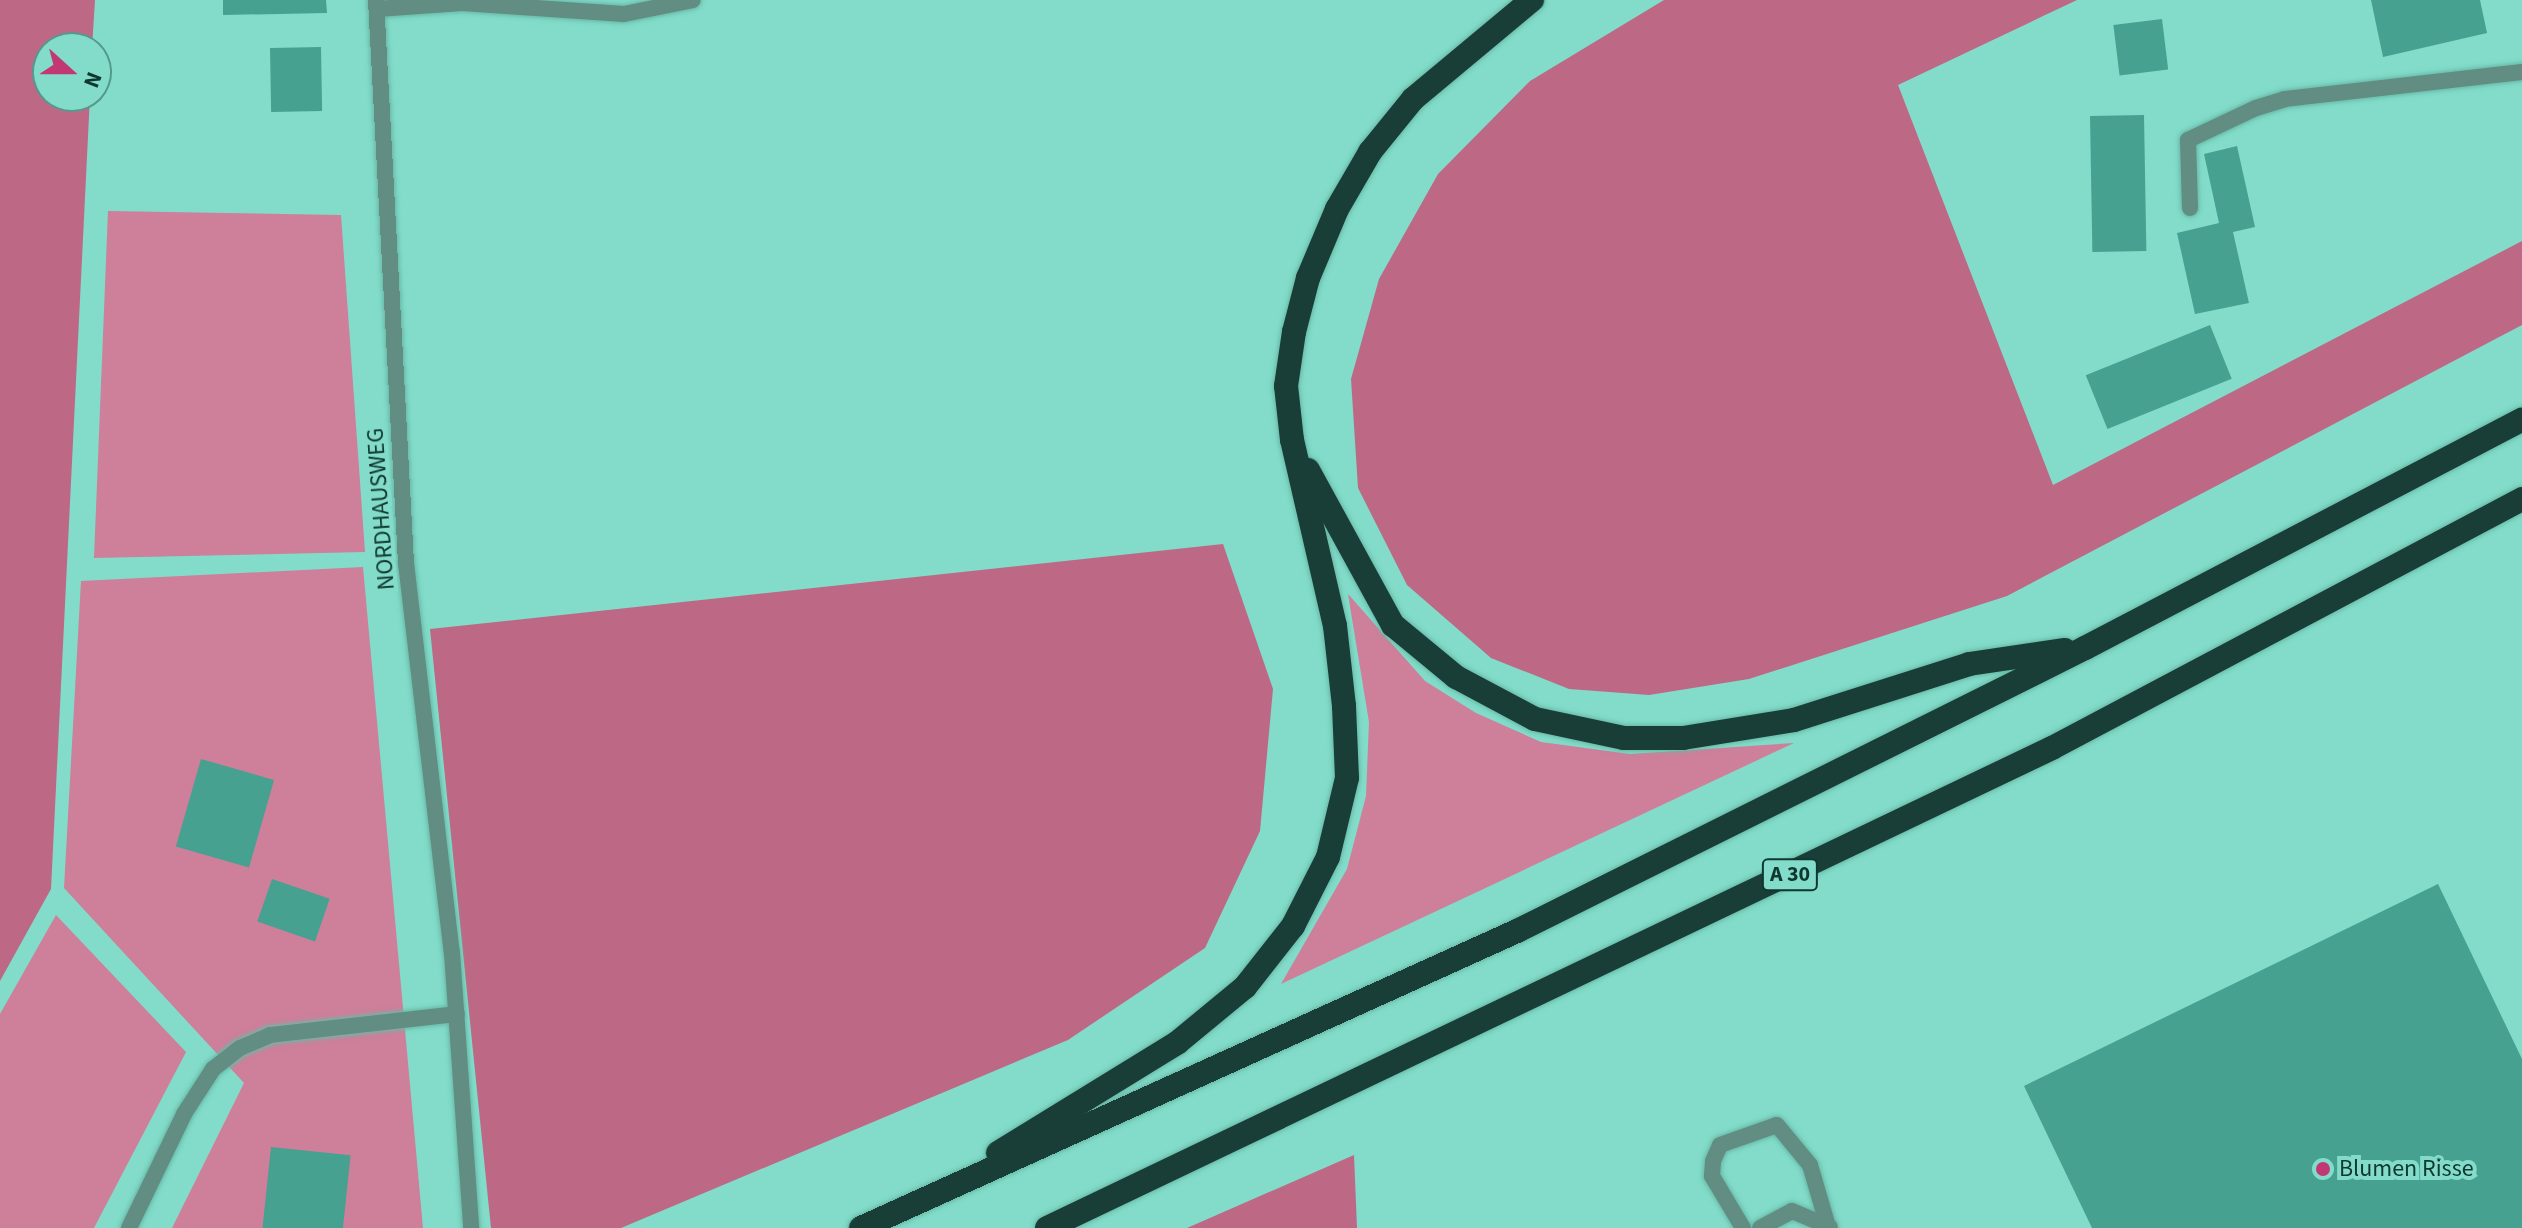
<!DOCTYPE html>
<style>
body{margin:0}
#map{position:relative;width:2522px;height:1228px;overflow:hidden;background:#82dcc9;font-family:"Source Sans 3",sans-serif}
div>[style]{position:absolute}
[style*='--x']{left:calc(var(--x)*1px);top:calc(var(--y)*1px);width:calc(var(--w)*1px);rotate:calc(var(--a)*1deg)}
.green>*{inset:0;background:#ce7f99}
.forest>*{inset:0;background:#bd6985}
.building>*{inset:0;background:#46a190;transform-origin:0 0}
.roads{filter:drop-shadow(0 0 2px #69b8a7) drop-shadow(0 0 2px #69b8a7)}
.lane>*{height:16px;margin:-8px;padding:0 8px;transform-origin:8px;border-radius:8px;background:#618d83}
.street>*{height:16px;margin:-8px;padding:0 8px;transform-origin:8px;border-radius:8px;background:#618d83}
.highway>*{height:24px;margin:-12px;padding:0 12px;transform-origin:12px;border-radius:12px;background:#193e37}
.dots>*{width:22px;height:22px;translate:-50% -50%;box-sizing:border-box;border:4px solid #82dcc9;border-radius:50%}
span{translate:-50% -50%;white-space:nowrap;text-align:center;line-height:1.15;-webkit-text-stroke:8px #82dcc9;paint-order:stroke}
.shield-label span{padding:2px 6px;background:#82dcc9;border:2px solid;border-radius:6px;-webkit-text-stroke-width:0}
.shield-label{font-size:22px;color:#103730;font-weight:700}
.street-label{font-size:24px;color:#103730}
.poi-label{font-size:24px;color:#103730}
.left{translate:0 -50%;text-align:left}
.north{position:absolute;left:32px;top:32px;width:80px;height:80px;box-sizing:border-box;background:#82dcc9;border:2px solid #549a8c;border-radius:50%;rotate:111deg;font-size:22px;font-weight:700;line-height:32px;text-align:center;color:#103730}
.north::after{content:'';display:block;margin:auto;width:28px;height:36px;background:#c23872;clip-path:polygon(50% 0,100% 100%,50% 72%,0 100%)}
</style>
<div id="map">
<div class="green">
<div style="clip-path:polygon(108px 211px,341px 215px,365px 552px,94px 558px)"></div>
<div style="clip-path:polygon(363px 567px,423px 1228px,172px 1228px,244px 1083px,64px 888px,81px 581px)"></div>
<div style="clip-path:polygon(1348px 594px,1425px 681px,1476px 713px,1541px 742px,1630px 754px,1794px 743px,1281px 984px,1347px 869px,1366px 796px,1369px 722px)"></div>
<div style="clip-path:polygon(56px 915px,186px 1052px,94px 1228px,0 1228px,0 1014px)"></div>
</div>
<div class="forest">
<div style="clip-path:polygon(0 0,95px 0,92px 48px,48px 48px,48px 96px,90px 96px,51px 889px,0 981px)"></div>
<div style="clip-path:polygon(1664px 0,2077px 0,1898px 85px,2053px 485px,2522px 241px,2522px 325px,2007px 596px,1749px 679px,1649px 695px,1569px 689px,1491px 658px,1407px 585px,1358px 488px,1351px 379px,1379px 279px,1438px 174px,1530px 81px)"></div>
<div style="clip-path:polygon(1223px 544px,1273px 689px,1260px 831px,1205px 948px,1068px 1040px,621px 1228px,491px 1228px,430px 629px)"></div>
<div style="clip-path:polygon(1354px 1155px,1357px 1228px,1187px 1228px)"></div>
</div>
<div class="building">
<div style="clip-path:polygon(223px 0,326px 0,327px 13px,223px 15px)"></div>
<div style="clip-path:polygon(2371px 0,2480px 0,2487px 33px,2383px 57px)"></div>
<div style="left:2162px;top:19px;width:51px;height:49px;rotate:83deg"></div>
<div style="left:321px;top:47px;width:64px;height:51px;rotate:89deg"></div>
<div style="left:2144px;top:115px;width:136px;height:54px;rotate:89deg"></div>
<div style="clip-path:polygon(2237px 146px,2255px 227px,2233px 232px,2249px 303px,2195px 314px,2177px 233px,2219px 223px,2204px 154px)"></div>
<div style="left:2210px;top:325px;width:58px;height:134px;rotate:68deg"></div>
<div style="left:201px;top:759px;width:76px;height:91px;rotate:16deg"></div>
<div style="left:272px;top:879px;width:61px;height:45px;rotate:19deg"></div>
<div style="clip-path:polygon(2438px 884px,2522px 1059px,2522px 1228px,2092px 1228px,2024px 1086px)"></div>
<div style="left:271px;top:1147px;width:80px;height:81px;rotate:6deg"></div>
</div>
<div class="roads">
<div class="lane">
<div style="--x:377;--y:9;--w:85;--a:-4"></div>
<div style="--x:462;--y:3;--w:162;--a:3.9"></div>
<div style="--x:624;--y:14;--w:70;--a:-11.5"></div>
<div style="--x:2190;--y:208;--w:68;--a:-91.7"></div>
<div style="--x:2188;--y:140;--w:75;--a:-25.2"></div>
<div style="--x:2256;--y:108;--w:30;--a:-17"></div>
<div style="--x:2285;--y:99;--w:239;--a:-6.5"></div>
<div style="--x:1743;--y:1228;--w:61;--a:-120.8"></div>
<div style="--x:1712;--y:1176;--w:15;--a:-86"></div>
<div style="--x:1713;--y:1161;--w:17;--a:-66"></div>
<div style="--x:1720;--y:1145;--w:60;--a:-19.3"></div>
<div style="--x:1777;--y:1125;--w:52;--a:50.5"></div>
<div style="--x:1810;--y:1165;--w:60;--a:73.7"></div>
<div style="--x:1760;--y:1228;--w:36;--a:-28"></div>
<div style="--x:1792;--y:1211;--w:41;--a:22.8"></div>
</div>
<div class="street">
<div style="--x:376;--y:0;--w:564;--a:86.95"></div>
<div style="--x:406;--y:563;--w:393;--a:83.3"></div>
<div style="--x:452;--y:953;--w:276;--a:86"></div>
<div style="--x:129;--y:1228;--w:127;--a:-64.2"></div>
<div style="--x:184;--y:1114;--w:54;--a:-57.2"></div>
<div style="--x:213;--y:1069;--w:34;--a:-38"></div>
<div style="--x:240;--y:1048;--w:33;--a:-23"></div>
<div style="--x:270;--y:1035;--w:188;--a:-6.4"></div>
</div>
<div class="highway">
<div style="--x:1308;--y:470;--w:177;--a:61.3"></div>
<div style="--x:1393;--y:625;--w:82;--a:39.5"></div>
<div style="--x:1456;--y:677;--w:89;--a:28"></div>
<div style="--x:1535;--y:719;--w:91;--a:12.1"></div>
<div style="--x:1624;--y:738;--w:59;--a:0"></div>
<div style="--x:1683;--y:738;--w:112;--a:-9.2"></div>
<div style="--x:1794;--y:720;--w:184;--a:-17.7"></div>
<div style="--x:1969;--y:664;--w:97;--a:-8.3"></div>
<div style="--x:998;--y:1153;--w:210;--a:-31.6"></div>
<div style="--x:1177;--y:1043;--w:88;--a:-39.5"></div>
<div style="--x:1245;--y:987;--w:78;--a:-51.8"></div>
<div style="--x:1293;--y:926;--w:77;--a:-63.1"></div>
<div style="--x:1328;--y:857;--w:81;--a:-76.5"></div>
<div style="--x:1347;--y:778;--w:72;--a:-92.4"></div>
<div style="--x:1344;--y:706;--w:81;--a:-96.4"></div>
<div style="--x:1335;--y:626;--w:191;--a:-103"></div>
<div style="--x:1292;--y:440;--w:54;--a:-96.3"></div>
<div style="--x:1286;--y:386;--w:55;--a:-81.6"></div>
<div style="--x:1294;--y:332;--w:56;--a:-75.5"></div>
<div style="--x:1308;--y:278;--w:75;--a:-67.2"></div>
<div style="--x:1337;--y:209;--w:66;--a:-59.9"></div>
<div style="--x:1370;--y:152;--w:68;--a:-50.9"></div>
<div style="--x:1413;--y:99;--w:155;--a:-39.8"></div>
<div style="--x:861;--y:1228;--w:720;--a:-24.36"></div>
<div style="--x:1517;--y:931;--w:635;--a:-26.48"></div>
<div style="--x:2085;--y:648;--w:493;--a:-27.6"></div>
<div style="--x:1047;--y:1228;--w:1114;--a:-25.53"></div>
<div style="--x:2052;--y:748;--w:532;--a:-27.91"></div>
</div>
</div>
<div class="dots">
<div style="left:2323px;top:1169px;background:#c23872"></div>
</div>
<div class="shield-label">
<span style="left:1790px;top:875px">A 30</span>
</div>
<div class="street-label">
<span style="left:381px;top:509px;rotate:-94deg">NORDHAUSWEG</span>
</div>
<div class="poi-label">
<span class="left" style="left:2339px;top:1169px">Blumen Risse</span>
</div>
<div class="north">N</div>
</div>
